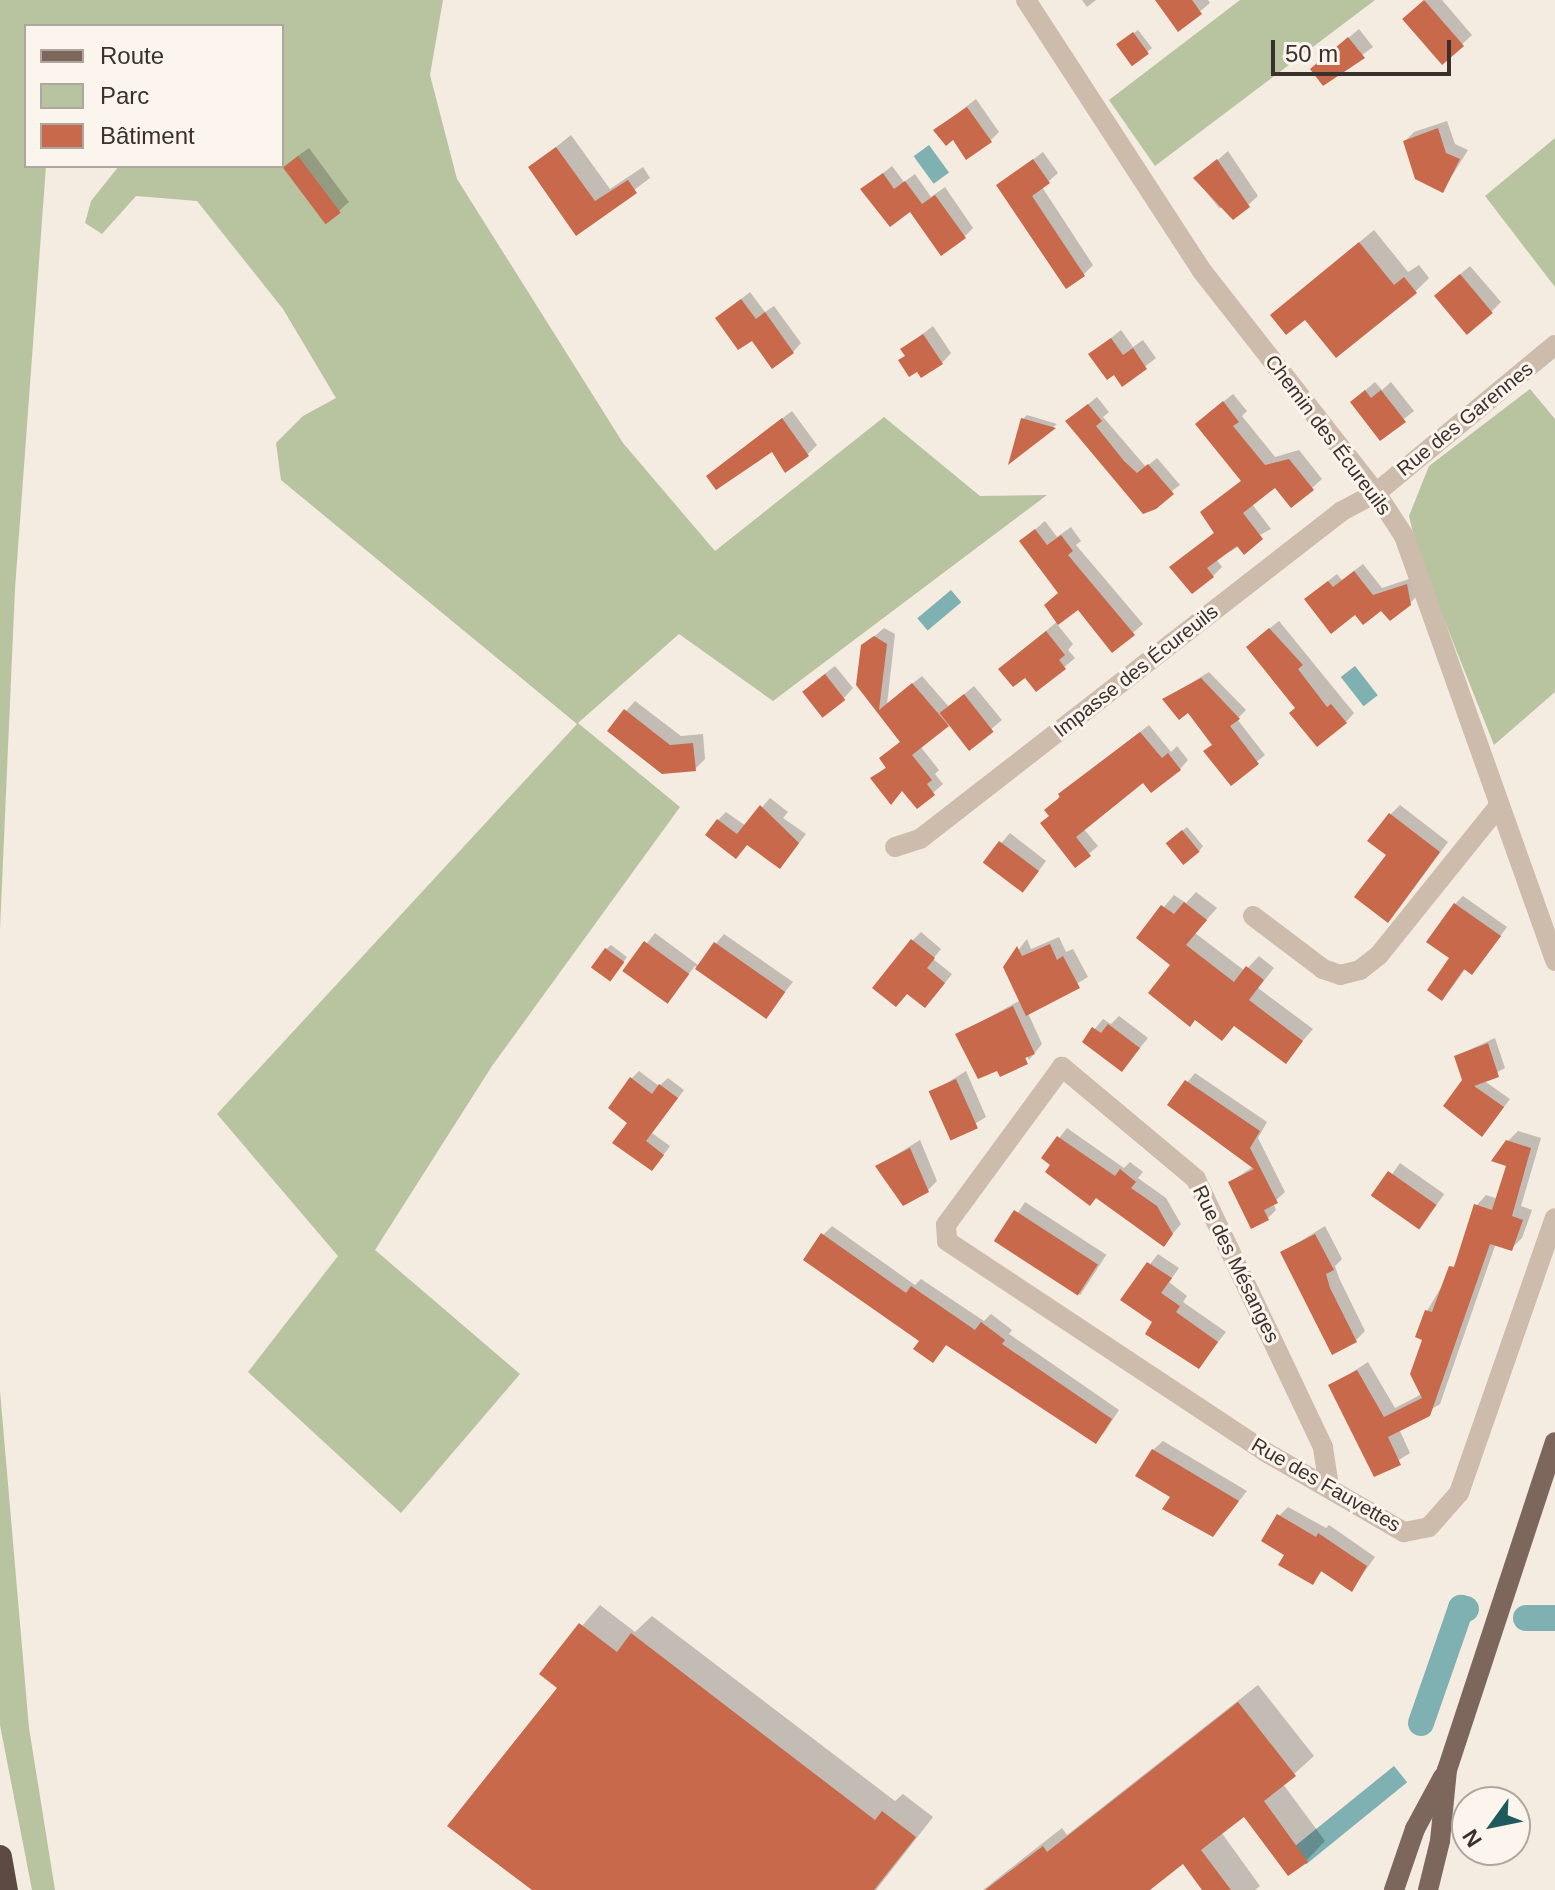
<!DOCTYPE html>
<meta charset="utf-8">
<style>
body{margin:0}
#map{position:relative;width:1555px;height:1890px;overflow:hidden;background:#f4ebe1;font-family:Arial,sans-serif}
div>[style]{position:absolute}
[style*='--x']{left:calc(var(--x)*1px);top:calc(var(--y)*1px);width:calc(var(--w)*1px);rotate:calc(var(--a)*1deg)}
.green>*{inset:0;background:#b8c4a0}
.water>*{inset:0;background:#7fb0b2;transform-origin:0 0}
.shadow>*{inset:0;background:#0003;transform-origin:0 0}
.canal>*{height:26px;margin:-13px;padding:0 13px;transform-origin:13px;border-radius:13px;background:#7fb0b2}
.building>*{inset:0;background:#c8694b;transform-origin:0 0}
.minor>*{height:20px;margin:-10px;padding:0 10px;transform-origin:10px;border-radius:10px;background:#cdbbac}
.major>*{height:20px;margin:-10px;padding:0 10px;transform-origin:10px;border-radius:10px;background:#7d675c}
.highway>*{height:24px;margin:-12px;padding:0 12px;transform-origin:12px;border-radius:12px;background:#5c4a42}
span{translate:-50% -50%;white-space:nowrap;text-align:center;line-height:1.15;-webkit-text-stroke:6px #fbf5ee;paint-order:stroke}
.street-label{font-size:20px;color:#3b302b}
.legend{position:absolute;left:24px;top:24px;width:260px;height:144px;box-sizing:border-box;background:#fbf5ee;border:2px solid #aea6a0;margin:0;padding:10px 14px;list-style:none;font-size:24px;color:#3b302b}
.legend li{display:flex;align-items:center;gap:16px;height:40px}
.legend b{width:40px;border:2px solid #aea6a0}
.north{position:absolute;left:1451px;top:1786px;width:80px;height:80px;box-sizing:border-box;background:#fbf5ee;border:2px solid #aea6a0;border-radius:50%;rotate:237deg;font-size:22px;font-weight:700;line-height:32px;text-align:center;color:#3b302b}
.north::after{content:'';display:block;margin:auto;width:28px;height:36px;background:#1f5a5e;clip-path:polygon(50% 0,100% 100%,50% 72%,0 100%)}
.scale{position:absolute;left:1271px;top:40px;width:180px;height:36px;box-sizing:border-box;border:4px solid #3b302b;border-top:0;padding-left:10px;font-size:24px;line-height:28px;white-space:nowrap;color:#3b302b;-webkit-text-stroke:6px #fbf5ee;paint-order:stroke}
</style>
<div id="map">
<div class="green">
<div style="clip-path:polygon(0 0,443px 0,430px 75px,457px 179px,623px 443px,715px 551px,884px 417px,980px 496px,1047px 495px,773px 701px,679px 634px,578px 723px,680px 807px,492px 1066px,375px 1250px,520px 1374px,401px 1513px,248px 1372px,338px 1256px,217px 1114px,577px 724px,281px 480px,276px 443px,303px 416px,336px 398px,283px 309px,197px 201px,136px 196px,102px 234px,85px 223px,91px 201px,119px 166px,282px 166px,282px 26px,26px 26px,26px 166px,46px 166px,15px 589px,0 929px)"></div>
<div style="clip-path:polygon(1240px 0,1375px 0,1155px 166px,1109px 100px)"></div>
<div style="clip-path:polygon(1555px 138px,1555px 287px,1485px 196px)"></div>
<div style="clip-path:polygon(1530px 389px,1555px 419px,1555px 692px,1494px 745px,1418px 554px,1409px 516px,1429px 466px)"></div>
<div style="clip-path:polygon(0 1391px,29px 1728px,55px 1890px,32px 1890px,0 1725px)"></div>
</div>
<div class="water">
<div style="left:929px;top:145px;width:34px;height:19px;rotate:54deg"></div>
<div style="left:951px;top:590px;width:16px;height:44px;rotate:50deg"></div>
<div style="left:1355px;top:666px;width:37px;height:18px;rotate:52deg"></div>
<div style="left:1394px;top:1766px;width:21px;height:130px;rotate:51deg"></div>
</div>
<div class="shadow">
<div style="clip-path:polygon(1082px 0,1096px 0,1087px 7px)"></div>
<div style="clip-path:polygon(1157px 0,1208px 0,1210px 3px,1179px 29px)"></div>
<div style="clip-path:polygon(1425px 0,1442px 0,1472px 35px,1445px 60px,1414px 10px)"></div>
<div style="clip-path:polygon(1359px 29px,1373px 47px,1324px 83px,1322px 60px)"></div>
<div style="clip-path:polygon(1138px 30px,1152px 48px,1132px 64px,1123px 41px)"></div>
<div style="clip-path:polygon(976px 99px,999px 132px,990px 141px,953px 138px,936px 130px)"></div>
<div style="clip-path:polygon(1447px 121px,1455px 144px,1468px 150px,1443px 190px,1405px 141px,1414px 132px)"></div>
<div style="clip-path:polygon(571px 135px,610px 189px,643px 167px,650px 178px,577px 233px,531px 167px)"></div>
<div style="clip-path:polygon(309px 148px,349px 202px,339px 211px,295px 158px)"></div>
<div style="clip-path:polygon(1228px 151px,1258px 196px,1248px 205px,1219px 208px,1196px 179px)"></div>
<div style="clip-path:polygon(1043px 152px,1058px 173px,1042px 187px,1093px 265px,1083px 275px,999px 185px)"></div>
<div style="clip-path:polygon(892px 166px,904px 182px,915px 174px,931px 197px,945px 187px,973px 228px,965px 236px,863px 189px)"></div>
<div style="clip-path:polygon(1374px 230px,1408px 272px,1419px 265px,1429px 278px,1415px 292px,1305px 317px,1272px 315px)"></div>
<div style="clip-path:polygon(1470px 266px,1501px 302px,1491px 312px,1446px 286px)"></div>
<div style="clip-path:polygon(750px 292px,765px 312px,774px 306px,801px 343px,793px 352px,752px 338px,717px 318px)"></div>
<div style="clip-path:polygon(933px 326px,951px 353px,942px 363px,907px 355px,903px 349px)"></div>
<div style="clip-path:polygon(1121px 330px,1133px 347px,1143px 340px,1156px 358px,1123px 384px,1091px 354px)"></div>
<div style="clip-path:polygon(1375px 382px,1382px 390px,1391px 382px,1414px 411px,1380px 438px,1362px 393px)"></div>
<div style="clip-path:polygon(1233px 394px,1247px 411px,1242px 416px,1275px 457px,1299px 450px,1322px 479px,1292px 506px,1276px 485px,1252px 504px,1271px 529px,1216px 559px,1222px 567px,1213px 576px,1181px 558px,1215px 532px,1212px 503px,1242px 480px,1207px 415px)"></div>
<div style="clip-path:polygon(1097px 397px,1109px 412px,1103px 417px,1146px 467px,1157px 458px,1180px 485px,1144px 512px,1076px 414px)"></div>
<div style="clip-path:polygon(792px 411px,817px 445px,808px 454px,786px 470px,772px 449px,718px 467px)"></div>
<div style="clip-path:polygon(1027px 415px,1057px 424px,1011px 460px,1023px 419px)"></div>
<div style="clip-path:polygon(1045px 521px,1057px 537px,1071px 527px,1081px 541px,1076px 545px,1143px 624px,1112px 651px,1078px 607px,1057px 624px,1073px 644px,1068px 650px,1075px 658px,1037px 690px,1011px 660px,1058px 621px,1060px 592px,1022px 541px)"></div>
<div style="clip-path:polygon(1363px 564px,1382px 588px,1415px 577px,1418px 595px,1410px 603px,1356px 612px,1315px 591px,1337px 574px,1342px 580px)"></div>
<div style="clip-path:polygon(1279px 621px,1354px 713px,1346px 722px,1297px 708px,1257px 638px)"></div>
<div style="clip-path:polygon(884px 628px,895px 634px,887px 704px,922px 676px,949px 707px,974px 686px,1002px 720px,969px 748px,950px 722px,920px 746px,939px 770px,935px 774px,943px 784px,917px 807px,903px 789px,872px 779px,887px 766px,881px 758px,902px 740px,858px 684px,863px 646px)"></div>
<div style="clip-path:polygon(835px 666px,853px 688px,844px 698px,814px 682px)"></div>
<div style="clip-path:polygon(1209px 672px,1246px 710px,1237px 719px,1265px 755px,1231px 783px,1206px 751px,1213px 744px,1188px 710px,1165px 699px)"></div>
<div style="clip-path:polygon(635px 701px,681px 736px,703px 734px,705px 759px,695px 769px,626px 711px)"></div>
<div style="clip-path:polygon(1149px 725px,1171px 752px,1177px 746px,1188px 760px,1180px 769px,1144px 781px,1083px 828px,1098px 846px,1076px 865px,1051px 816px,1060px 794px)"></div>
<div style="clip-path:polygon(770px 798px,788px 812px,783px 818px,806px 834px,788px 858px,748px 843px,718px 820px,726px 812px,746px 826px)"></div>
<div style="clip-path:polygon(1400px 805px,1448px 842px,1397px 911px,1389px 855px,1390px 815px)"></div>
<div style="clip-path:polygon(1187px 827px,1203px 846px,1199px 851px,1172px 839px)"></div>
<div style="clip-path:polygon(1010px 833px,1046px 861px,1031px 881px,985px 862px)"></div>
<div style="clip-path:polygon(1196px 892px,1217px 908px,1195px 933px,1245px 971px,1259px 956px,1274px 968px,1258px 988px,1313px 1029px,1285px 1061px,1138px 938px,1174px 895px,1186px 903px)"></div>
<div style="clip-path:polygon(1463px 896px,1507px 927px,1480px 964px,1466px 968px,1450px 990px,1455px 904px)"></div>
<div style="clip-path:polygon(921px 932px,941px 949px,933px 959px,952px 974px,934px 997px,912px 941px)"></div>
<div style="clip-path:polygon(655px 933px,698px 965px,724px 934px,793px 982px,766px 1015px,695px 966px,675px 992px,625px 971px)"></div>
<div style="clip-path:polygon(1059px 937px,1066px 952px,1073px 949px,1088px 977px,1028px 1013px,1042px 1044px,1029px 1060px,1023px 1048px,1027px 1062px,1001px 1075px,958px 1034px,1021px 1000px,1005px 967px,1027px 939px,1031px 949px)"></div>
<div style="clip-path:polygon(611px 945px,627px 957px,614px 974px,606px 949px)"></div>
<div style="clip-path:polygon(1119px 1016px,1148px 1038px,1122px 1070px,1085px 1041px,1103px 1019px,1111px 1024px)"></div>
<div style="clip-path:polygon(1495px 1038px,1505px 1068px,1483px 1080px,1510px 1099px,1489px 1127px,1456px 1056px)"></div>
<div style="clip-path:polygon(639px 1071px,659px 1086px,668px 1078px,684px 1090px,652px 1133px,670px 1146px,659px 1161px,630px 1123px,631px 1079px)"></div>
<div style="clip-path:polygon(966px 1071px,986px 1117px,952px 1138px,931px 1093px)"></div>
<div style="clip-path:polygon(1195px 1073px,1267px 1122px,1258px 1138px,1285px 1192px,1273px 1203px,1276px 1210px,1268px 1218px,1230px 1182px,1254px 1166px,1170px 1104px)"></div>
<div style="clip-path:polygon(1067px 1128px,1124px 1168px,1130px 1162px,1143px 1172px,1138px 1178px,1166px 1198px,1181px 1224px,1164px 1244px,1044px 1158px)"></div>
<div style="clip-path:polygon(1518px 1131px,1541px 1138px,1521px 1206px,1532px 1210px,1522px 1238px,1512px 1248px,1496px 1243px,1440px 1404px,1399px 1429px,1410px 1453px,1375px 1475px,1331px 1386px,1368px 1362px,1395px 1408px,1422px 1394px,1427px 1311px,1458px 1259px,1476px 1206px,1486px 1195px,1498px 1199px,1509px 1165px,1508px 1141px)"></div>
<div style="clip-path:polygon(920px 1140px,937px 1181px,928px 1190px,885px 1181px,878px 1166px)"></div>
<div style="left:1400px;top:1163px;width:54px;height:42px;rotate:35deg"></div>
<div style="left:1025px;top:1202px;width:97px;height:48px;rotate:33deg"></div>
<div style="clip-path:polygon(832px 1226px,915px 1285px,921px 1279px,984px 1321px,991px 1314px,1012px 1330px,1009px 1334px,1119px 1410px,1104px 1433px,1095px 1442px,947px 1344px,933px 1360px,921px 1341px,823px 1235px)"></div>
<div style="clip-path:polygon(1325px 1226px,1342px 1259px,1335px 1266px,1339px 1278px,1365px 1331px,1356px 1340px,1283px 1252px)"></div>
<div style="clip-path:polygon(1158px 1254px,1179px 1268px,1169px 1282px,1187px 1296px,1183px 1302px,1226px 1332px,1199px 1366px,1155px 1322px,1123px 1299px)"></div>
<div style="clip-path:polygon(1163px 1441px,1247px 1491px,1213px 1534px,1173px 1496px,1153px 1450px)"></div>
<div style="clip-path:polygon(1288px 1507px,1326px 1528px,1329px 1525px,1375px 1557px,1352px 1589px,1323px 1570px,1312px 1583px,1287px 1554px,1279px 1516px)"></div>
<div style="clip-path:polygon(600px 1605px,635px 1632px,652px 1616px,895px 1801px,903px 1794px,933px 1817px,876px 1890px,536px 1890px,560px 1687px,542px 1673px)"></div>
<div style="clip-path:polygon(1258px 1685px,1314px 1756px,1283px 1784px,1325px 1841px,1307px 1860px,1244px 1814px,1221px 1832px,1260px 1886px,1255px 1890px,1204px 1890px,1183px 1861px,1147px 1890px,983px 1890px,1062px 1828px,1067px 1835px)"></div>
</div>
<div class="canal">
<div style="--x:1526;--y:1618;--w:29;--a:0"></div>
<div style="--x:1421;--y:1723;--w:122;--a:-70.8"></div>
<div style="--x:1461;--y:1608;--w:5;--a:11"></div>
</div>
<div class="building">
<div style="clip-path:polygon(1155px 0,1192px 0,1202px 14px,1178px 32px)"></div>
<div style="left:1424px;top:0;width:61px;height:29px;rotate:49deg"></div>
<div style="left:1133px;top:32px;width:27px;height:21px;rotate:54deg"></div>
<div style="clip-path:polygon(1348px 37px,1365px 58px,1323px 86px,1310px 69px)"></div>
<div style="clip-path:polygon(967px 107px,992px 142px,966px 160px,953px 140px,946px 146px,933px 130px)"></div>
<div style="clip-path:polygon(1438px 128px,1446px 153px,1460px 159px,1443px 193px,1415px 179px,1403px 141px)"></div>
<div style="clip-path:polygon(556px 147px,595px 201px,628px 180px,637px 193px,576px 236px,528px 167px)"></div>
<div style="left:298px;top:156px;width:71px;height:19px;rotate:53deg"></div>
<div style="clip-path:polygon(1033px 159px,1050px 183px,1032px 196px,1085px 276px,1066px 289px,996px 185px)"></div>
<div style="clip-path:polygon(1217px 159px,1250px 207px,1233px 220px,1193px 178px)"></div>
<div style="clip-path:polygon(883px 173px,894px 189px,905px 181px,922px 204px,935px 195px,966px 238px,941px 256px,910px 212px,890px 227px,860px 189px)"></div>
<div style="clip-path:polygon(1359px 242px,1394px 285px,1404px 277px,1417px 293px,1336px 358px,1305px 320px,1286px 335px,1270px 315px)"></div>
<div style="left:1460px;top:274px;width:51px;height:34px;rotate:50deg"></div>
<div style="clip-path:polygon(741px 299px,756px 319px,765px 312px,794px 353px,772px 369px,752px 341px,738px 350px,715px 318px)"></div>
<div style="clip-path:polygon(923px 334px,943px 364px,921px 378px,917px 372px,909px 377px,898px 360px,905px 356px,900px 349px)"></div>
<div style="clip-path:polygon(1111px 338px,1123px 355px,1133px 348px,1147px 369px,1122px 387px,1114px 375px,1107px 380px,1088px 354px)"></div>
<div style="clip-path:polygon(1365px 390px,1371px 398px,1381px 390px,1406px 422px,1380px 441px,1350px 402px)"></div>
<div style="clip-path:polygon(1223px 401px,1239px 422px,1233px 426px,1265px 465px,1289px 459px,1314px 490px,1291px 508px,1275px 488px,1243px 513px,1263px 539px,1244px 555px,1237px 546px,1207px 568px,1214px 577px,1192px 594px,1169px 567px,1214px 533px,1200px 512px,1241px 481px,1195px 424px)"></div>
<div style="clip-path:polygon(1088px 404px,1102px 421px,1096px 426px,1124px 461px,1137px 473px,1148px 464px,1174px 494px,1156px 509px,1143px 514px,1065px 421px)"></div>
<div style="clip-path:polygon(782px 418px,809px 456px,785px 473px,772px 452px,716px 490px,706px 476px)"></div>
<div style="clip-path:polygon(1021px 418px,1056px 428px,1008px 465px)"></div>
<div style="clip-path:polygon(1035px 529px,1047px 545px,1061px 535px,1073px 551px,1068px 555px,1135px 635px,1112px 653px,1078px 610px,1058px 625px,1044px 605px,1058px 593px,1019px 541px)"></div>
<div style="clip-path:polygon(1354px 571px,1373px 595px,1407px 584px,1411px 605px,1390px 621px,1381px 611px,1363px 625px,1355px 615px,1331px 634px,1304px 599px,1328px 581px,1333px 587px)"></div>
<div style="clip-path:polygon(1269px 628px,1303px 665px,1298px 669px,1327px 707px,1331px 704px,1347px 723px,1317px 747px,1289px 713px,1295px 708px,1246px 647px)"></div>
<div style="clip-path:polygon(1046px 631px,1065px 655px,1059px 660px,1066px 669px,1036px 692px,1025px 678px,1013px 687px,998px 669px)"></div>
<div style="clip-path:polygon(874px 636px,887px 644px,879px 710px,912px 683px,949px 726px,912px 755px,932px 780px,927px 784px,935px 795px,917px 809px,902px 791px,891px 805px,870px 778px,886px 768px,879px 758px,900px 742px,856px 685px,861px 645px)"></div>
<div style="left:825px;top:674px;width:33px;height:29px;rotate:52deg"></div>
<div style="clip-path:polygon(1201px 678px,1240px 719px,1230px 726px,1259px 764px,1231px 786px,1203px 751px,1212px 745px,1188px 713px,1179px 720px,1162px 699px)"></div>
<div style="left:964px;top:694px;width:48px;height:31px;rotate:52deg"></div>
<div style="clip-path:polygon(624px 709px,670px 745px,693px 743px,696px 771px,662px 774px,607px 731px)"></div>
<div style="clip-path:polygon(1140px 732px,1162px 758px,1168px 753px,1181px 770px,1151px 793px,1143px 783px,1076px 837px,1091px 856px,1075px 868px,1040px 823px,1049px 816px,1044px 810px,1060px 797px,1058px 794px)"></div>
<div style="clip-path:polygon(760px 805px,799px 843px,780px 869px,747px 845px,736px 859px,705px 835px,717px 819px,737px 834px)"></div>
<div style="clip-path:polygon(1389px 813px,1440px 852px,1388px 923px,1354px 897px,1386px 855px,1367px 841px)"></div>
<div style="left:1182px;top:830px;width:28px;height:21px;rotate:51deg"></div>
<div style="left:999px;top:841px;width:50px;height:27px;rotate:37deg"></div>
<div style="clip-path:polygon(1184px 902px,1207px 920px,1186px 945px,1234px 982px,1246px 966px,1264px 980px,1249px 1000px,1303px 1041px,1286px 1064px,1234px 1026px,1222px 1041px,1195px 1020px,1190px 1027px,1148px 993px,1170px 965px,1136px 938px,1161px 905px,1174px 914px)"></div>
<div style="clip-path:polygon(1454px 903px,1501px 936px,1472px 975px,1464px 969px,1442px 1001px,1427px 990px,1449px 958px,1426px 942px)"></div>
<div style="clip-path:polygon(911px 939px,935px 958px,927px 968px,945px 983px,925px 1008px,907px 994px,896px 1007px,872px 988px)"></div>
<div style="left:644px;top:941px;width:56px;height:37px;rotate:36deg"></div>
<div style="left:714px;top:942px;width:87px;height:33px;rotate:35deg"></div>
<div style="clip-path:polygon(1050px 944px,1057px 960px,1063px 956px,1080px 988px,1026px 1016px,1003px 967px,1017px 946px,1022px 956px)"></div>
<div style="left:605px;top:948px;width:24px;height:24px;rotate:36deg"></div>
<div style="clip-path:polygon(1013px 1006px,1035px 1054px,1025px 1058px,1028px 1064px,1000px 1077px,997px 1071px,978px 1079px,955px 1034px)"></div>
<div style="clip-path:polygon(1108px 1024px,1140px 1048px,1122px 1072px,1082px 1042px,1092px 1027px,1101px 1033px)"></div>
<div style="clip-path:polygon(1488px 1043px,1499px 1077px,1474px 1086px,1504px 1107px,1482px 1137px,1443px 1106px,1462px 1080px,1454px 1056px)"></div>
<div style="clip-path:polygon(630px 1077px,652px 1094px,659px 1084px,678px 1098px,646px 1141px,664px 1155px,652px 1171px,612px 1143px,627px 1123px,608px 1108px)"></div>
<div style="left:956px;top:1079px;width:54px;height:30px;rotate:66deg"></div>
<div style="clip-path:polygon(1185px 1080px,1260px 1131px,1250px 1148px,1278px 1203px,1264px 1210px,1269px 1220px,1251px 1229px,1228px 1182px,1254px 1169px,1167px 1105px)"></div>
<div style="clip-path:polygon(1057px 1136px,1115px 1176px,1120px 1169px,1136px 1182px,1131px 1188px,1157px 1206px,1173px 1234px,1164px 1247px,1096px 1198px,1090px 1206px,1045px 1172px,1050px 1165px,1041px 1158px)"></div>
<div style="clip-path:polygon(1506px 1140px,1531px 1148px,1512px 1216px,1523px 1220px,1512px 1251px,1490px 1244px,1430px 1416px,1388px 1437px,1401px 1465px,1374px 1477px,1328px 1385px,1357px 1370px,1384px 1417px,1422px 1398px,1410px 1374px,1422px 1340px,1415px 1337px,1425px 1310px,1432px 1312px,1449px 1266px,1454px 1267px,1474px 1204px,1492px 1210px,1506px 1166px,1491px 1161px)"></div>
<div style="clip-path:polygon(910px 1148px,929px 1192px,903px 1206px,875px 1166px)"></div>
<div style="left:1388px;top:1171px;width:59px;height:30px;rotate:35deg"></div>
<div style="left:1014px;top:1210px;width:100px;height:37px;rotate:33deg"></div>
<div style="clip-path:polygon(821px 1233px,906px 1293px,911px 1286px,975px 1330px,981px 1322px,1005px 1340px,1002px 1344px,1112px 1419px,1096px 1444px,946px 1345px,933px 1363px,913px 1349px,919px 1341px,803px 1260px)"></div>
<div style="clip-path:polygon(1315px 1234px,1334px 1270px,1326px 1274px,1330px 1288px,1357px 1342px,1332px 1355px,1280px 1252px)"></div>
<div style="clip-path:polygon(1147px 1262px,1172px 1278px,1161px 1293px,1180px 1306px,1176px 1312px,1218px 1342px,1199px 1369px,1145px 1334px,1152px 1322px,1120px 1300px)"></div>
<div style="clip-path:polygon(1152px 1449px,1239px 1501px,1213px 1537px,1162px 1509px,1170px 1497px,1135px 1476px)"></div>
<div style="clip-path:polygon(1277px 1514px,1316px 1537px,1318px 1533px,1367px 1566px,1352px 1592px,1321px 1571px,1313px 1585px,1278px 1565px,1284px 1555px,1261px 1541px)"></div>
<div style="clip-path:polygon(579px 1623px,617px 1652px,631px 1633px,875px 1820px,882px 1811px,916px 1837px,874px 1890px,532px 1890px,447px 1826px,557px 1688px,539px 1674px)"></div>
<div style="clip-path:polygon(1238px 1702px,1296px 1776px,1264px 1801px,1308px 1862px,1288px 1876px,1244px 1817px,1201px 1850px,1231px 1890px,1202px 1890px,1183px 1864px,1150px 1890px,985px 1890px,1043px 1846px,1047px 1852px)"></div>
</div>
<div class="minor">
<div style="--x:1026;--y:0;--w:323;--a:57"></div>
<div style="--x:1202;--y:271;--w:282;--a:51.9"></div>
<div style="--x:1376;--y:493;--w:51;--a:56.9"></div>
<div style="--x:1404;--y:536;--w:451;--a:70.4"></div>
<div style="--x:895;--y:847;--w:26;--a:-18"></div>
<div style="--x:920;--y:839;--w:534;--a:-37.86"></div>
<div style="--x:1342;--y:511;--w:38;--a:-28"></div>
<div style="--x:1376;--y:493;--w:232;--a:-39.6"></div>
<div style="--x:1253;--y:916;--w:88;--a:37.1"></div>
<div style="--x:1323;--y:969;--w:18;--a:19"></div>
<div style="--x:1340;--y:975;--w:21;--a:-14"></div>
<div style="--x:1360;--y:970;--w:24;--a:-38"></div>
<div style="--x:1379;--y:955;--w:189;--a:-51.2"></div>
<div style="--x:1329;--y:1486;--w:39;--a:-99"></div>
<div style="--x:1323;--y:1447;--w:297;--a:-115.4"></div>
<div style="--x:1196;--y:1179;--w:175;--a:-140.1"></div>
<div style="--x:1062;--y:1067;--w:196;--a:126.3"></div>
<div style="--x:946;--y:1225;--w:16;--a:86"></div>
<div style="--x:947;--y:1241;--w:380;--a:33.5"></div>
<div style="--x:1264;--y:1451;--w:162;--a:30.1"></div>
<div style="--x:1404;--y:1532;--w:25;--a:-11"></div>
<div style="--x:1429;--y:1527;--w:45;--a:-48.6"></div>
<div style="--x:1459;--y:1493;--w:291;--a:-70.8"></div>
</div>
<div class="major">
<div style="--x:1394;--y:1890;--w:65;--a:-71"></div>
<div style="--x:1415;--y:1829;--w:59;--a:-61.7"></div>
<div style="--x:1428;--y:1890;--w:50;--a:-76.2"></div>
<div style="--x:1440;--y:1841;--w:71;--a:-84.4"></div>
<div style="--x:1447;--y:1770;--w:345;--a:-71.8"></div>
</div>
<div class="highway">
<div style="--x:0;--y:1857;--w:34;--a:80"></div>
</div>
<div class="street-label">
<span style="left:1465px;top:419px;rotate:-39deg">Rue des Garennes</span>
<span style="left:1328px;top:435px;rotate:53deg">Chemin des Écureuils</span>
<span style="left:1136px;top:671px;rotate:-38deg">Impasse des Écureuils</span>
<span style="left:1236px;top:1264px;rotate:64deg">Rue des Mésanges</span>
<span style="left:1326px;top:1485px;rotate:30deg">Rue des Fauvettes</span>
</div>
<ul class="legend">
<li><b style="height:10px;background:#7d675c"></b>Route</li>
<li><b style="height:22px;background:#b8c4a0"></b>Parc</li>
<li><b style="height:22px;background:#c8694b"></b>Bâtiment</li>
</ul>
<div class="north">N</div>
<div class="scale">50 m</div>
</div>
